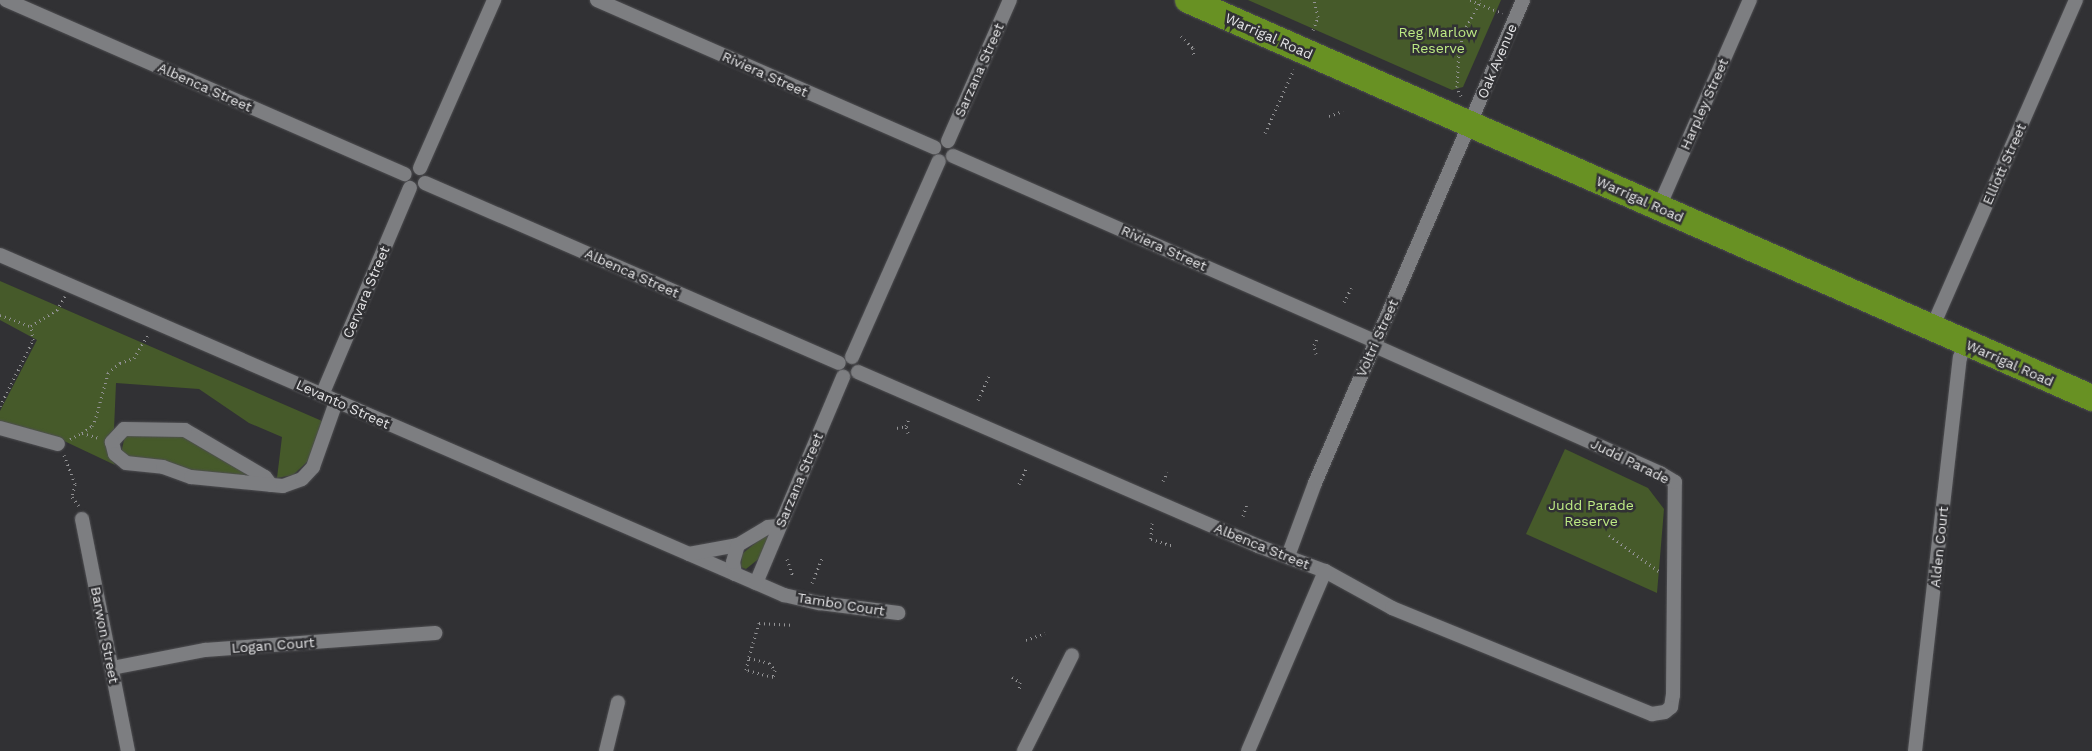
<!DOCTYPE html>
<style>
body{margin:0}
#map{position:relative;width:2092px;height:751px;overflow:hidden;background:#313134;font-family:"Work Sans",sans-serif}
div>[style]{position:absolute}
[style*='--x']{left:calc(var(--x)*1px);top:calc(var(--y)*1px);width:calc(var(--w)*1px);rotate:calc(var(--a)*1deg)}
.green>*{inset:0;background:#465a2a}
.path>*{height:3px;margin-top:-1.5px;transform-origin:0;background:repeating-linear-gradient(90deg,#939395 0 1px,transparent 0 5px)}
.roads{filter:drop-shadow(0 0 1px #4e4e51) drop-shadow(0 0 1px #4e4e51)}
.street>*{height:14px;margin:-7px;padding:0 7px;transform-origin:7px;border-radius:7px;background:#7d7e81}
.highway>*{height:26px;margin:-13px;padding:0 13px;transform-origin:13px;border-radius:13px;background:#689123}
span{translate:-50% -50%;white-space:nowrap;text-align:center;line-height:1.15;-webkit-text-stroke:5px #313134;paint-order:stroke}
.park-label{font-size:14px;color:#bdea84}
.street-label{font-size:14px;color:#e5e5e7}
</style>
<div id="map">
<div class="green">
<div style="clip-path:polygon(1248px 0,1501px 0,1463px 87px,1452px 90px)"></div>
<div style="clip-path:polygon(0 281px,322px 421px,309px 460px,293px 475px,277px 478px,282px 437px,249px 423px,199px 389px,116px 383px,114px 429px,107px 437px,106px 448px,115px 465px,62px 440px,0 423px,0 411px,37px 340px,0 320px)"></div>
<div style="clip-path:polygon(183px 435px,264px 482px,132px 461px,121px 453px,125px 436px)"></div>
<div style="clip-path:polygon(1565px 449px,1648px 488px,1664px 509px,1657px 593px,1526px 534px)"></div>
<div style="clip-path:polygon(764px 536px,768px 537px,761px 557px,746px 569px,741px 567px,742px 554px)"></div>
</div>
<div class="path">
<div style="--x:1470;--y:0;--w:35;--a:22"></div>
<div style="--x:1313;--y:30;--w:14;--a:-69"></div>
<div style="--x:1318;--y:17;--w:17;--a:-103"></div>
<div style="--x:1181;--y:36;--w:17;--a:45"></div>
<div style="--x:1193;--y:48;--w:9;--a:84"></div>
<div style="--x:1461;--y:96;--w:10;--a:-114"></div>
<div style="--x:1457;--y:87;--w:36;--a:-87"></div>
<div style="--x:1459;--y:51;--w:21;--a:-76"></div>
<div style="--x:1464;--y:31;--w:35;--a:-61"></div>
<div style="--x:1329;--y:116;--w:15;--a:-20"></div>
<div style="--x:1265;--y:133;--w:70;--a:-65.6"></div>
<div style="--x:1344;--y:302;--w:16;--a:-63"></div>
<div style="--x:0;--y:315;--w:33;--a:20"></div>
<div style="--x:31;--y:326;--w:31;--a:-32"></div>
<div style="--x:57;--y:310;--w:16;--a:-60"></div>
<div style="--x:1316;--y:354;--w:9;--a:-103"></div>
<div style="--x:1314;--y:345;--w:8;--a:-67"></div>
<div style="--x:978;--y:400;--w:29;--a:-65"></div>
<div style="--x:0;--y:406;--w:74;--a:-63.4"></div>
<div style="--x:33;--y:340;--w:14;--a:-98"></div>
<div style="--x:897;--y:428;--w:9;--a:-13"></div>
<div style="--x:82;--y:433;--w:12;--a:-35"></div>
<div style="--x:92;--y:426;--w:10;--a:-66"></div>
<div style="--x:96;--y:417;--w:46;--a:-74.7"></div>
<div style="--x:108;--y:373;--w:16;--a:-40"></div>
<div style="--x:120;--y:363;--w:15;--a:-20"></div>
<div style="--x:134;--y:358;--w:29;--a:-59"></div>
<div style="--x:908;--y:433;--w:7;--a:-106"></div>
<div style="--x:906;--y:426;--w:9;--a:-69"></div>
<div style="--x:70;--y:439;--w:13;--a:-27"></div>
<div style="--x:82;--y:433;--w:18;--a:16"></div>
<div style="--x:64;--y:455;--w:31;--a:69"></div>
<div style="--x:75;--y:484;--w:13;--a:103"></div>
<div style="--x:72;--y:497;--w:11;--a:52"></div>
<div style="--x:1163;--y:481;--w:10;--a:-66"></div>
<div style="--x:1019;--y:484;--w:17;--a:-65"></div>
<div style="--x:1243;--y:516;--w:13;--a:-72"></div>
<div style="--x:1152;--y:523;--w:16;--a:94"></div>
<div style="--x:1151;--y:539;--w:24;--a:17"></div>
<div style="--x:1609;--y:535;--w:63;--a:36"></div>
<div style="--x:787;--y:559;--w:18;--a:71"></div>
<div style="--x:812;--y:583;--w:27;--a:-68"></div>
<div style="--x:1026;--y:640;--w:20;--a:-20"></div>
<div style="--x:749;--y:658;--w:21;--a:14"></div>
<div style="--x:769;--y:663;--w:9;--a:49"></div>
<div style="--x:775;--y:670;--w:7;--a:106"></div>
<div style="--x:773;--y:677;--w:28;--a:-165"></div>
<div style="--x:746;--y:670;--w:13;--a:-77"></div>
<div style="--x:749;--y:657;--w:15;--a:-74"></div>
<div style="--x:753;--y:643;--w:21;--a:-73"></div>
<div style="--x:759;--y:623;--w:33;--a:3"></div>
<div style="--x:1012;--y:677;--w:9;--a:32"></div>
<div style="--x:1020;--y:682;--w:9;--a:96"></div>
</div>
<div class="roads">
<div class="street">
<div style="--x:6;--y:0;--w:435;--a:23.6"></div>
<div style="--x:597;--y:0;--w:368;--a:23.6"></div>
<div style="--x:948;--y:141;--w:154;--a:-66.3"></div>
<div style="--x:953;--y:156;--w:461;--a:23.7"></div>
<div style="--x:420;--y:168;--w:184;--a:-66.2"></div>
<div style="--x:425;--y:183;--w:451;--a:23.5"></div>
<div style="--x:1659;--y:207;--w:226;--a:-66.3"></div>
<div style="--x:0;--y:255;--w:855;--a:23.45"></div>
<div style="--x:784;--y:595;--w:37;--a:13"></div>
<div style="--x:820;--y:603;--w:79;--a:7.3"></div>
<div style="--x:1932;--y:328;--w:358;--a:-66.3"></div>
<div style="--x:852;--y:357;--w:214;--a:-66.1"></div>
<div style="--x:858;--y:372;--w:436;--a:23.5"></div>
<div style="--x:1258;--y:546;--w:72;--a:20.5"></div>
<div style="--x:1325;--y:571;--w:77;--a:28.9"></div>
<div style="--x:1392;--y:608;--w:281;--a:22.2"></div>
<div style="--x:1652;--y:714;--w:13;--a:-9"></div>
<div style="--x:1665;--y:712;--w:8;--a:-40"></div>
<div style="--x:1671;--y:707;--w:12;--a:-81"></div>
<div style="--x:1673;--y:695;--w:213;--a:-89.5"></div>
<div style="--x:1675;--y:482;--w:17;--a:-149"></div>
<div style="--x:1660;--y:473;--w:314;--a:-156"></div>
<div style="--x:322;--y:395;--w:225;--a:-67"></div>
<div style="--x:0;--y:428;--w:60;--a:15.4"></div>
<div style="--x:271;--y:485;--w:10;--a:-127"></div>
<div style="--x:265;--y:477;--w:93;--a:-149.6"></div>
<div style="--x:185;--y:430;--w:61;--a:-179.1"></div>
<div style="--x:124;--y:429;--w:18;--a:133"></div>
<div style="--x:112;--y:442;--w:12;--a:76"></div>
<div style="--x:115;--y:454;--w:14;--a:39"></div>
<div style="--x:126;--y:463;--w:37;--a:6"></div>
<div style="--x:163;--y:467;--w:30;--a:20"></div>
<div style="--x:191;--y:477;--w:92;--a:5.6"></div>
<div style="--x:283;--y:486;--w:20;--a:-20"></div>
<div style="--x:302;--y:479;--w:16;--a:-47"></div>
<div style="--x:313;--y:467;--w:69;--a:-70.5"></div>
<div style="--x:82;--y:519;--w:237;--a:78.8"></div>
<div style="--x:689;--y:554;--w:50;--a:-10.4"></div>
<div style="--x:738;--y:545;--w:35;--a:-31"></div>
<div style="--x:768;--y:527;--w:10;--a:-6"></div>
<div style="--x:1288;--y:556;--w:78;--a:-69.7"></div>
<div style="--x:1315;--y:483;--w:526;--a:-66.7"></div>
<div style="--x:735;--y:574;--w:12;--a:-99"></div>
<div style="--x:733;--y:562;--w:18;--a:-74"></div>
<div style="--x:756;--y:583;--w:224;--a:-67.1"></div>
<div style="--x:112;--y:668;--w:95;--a:-11"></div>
<div style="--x:205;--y:650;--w:231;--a:-4.2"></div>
<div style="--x:606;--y:751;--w:50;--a:-76.2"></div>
<div style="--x:1024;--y:751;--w:107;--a:-63.4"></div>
<div style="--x:1248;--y:751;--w:196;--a:-66.8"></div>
<div style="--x:1915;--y:751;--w:396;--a:-83.5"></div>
<div style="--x:1960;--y:358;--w:16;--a:-72"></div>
</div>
<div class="highway">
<div style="--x:1188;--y:0;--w:988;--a:23.76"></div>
</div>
</div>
<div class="park-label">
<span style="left:1438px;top:40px">Reg Marlow<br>Reserve</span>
<span style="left:1591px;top:513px">Judd Parade<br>Reserve</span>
</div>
<div class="street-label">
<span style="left:1269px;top:36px;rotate:24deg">Warrigal Road</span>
<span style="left:1497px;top:61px;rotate:-67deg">Oak Avenue</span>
<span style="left:979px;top:70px;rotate:-66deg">Sarzana Street</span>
<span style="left:765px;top:74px;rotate:24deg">Riviera Street</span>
<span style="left:205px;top:87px;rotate:24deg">Albenca Street</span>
<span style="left:1704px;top:104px;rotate:-66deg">Harpley Street</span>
<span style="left:2004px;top:164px;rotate:-66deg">Elliott Street</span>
<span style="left:1640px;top:199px;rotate:24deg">Warrigal Road</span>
<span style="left:1164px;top:248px;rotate:24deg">Riviera Street</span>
<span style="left:632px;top:273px;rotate:24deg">Albenca Street</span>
<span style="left:366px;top:292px;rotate:-67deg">Cervara Street</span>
<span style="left:1377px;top:338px;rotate:-66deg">Voltri Street</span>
<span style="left:2010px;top:363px;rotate:24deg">Warrigal Road</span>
<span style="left:343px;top:404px;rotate:24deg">Levanto Street</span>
<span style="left:1630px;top:461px;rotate:26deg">Judd Parade</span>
<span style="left:799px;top:480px;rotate:-67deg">Sarzana Street</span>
<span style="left:1262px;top:546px;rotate:22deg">Albenca Street</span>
<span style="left:1939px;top:547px;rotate:-84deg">Alden Court</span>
<span style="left:841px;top:604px;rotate:9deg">Tambo Court</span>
<span style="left:105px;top:635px;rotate:79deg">Barwon Street</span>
<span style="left:273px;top:645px;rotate:-4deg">Logan Court</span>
</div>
</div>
